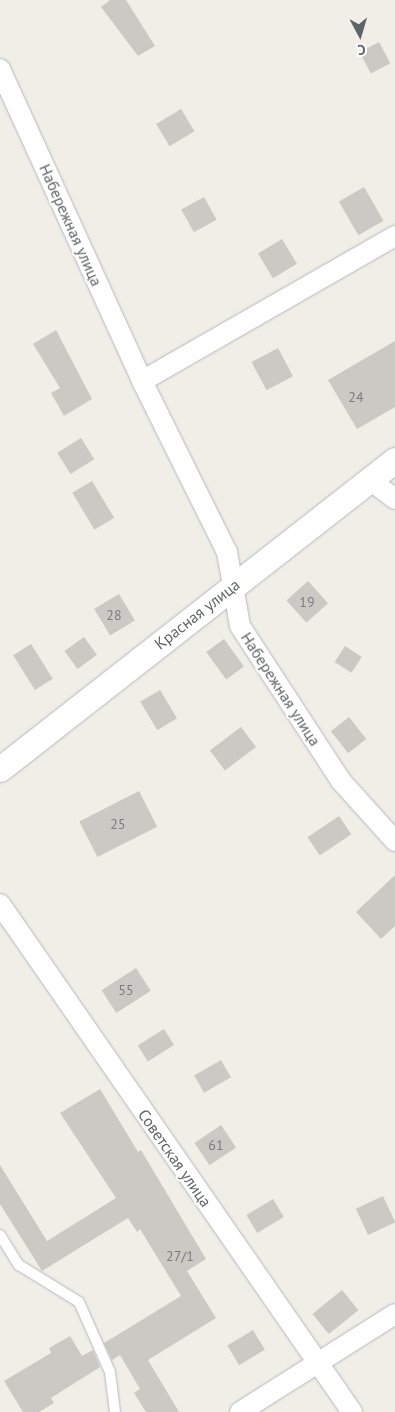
<!DOCTYPE html>
<meta charset="utf-8">
<style>
body{margin:0}
#map{position:relative;width:395px;height:1412px;overflow:hidden;background:#f1eee8;font-family:"PT Sans",sans-serif}
div>[style]{position:absolute}
[style*='--x']{left:calc(var(--x)*1px);top:calc(var(--y)*1px);width:calc(var(--w)*1px);rotate:calc(var(--a)*1deg)}
.building>*{inset:0;background:#ccc9c5;transform-origin:0 0}
.roads{filter:drop-shadow(0 0 1px #b5b8bc) drop-shadow(0 0 1px #b5b8bc)}
.service>*{height:10px;margin:-5px;padding:0 5px;transform-origin:5px;border-radius:5px;background:#fff}
.minor>*{height:20px;margin:-10px;padding:0 10px;transform-origin:10px;border-radius:10px;background:#fff}
.tertiary>*{height:25px;margin:-12.5px;padding:0 12.5px;transform-origin:12.5px;border-radius:12.5px;background:#fff}
span{translate:-50% -50%;white-space:nowrap;text-align:center;line-height:1.15;-webkit-text-stroke:4px #fff;paint-order:stroke}
.number-label{font-size:14px;color:#7a7d7f}
.number-label span{-webkit-text-stroke-width:0}
.street-label{font-size:16px;color:#5f6468}
.north{position:absolute;left:335px;top:10px;width:50px;height:50px;-webkit-text-stroke:4px #fff;paint-order:stroke;rotate:174deg;font-size:14px;font-weight:700;line-height:20px;text-align:center;color:#5f6468}
.north::after{content:'';display:block;margin:auto;width:18px;height:22px;background:#5f6468;clip-path:polygon(50% 0,100% 100%,50% 72%,0 100%)}
</style>
<div id="map">
<div class="building">
<div style="clip-path:polygon(110px 0,126px 0,155px 46px,138px 56px,101px 7px)"></div>
<div style="left:379px;top:42px;width:24px;height:22px;rotate:62deg"></div>
<div style="left:181px;top:109px;width:26px;height:29px;rotate:59deg"></div>
<div style="left:364px;top:187px;width:39px;height:29px;rotate:60deg"></div>
<div style="left:204px;top:197px;width:26px;height:26px;rotate:61deg"></div>
<div style="left:282px;top:239px;width:29px;height:28px;rotate:59deg"></div>
<div style="clip-path:polygon(56px 330px,92px 399px,64px 416px,51px 393px,60px 388px,33px 344px)"></div>
<div style="clip-path:polygon(395px 341px,395px 407px,357px 429px,328px 380px)"></div>
<div style="left:278px;top:348px;width:32px;height:30px;rotate:62deg"></div>
<div style="left:81px;top:438px;width:25px;height:28px;rotate:58deg"></div>
<div style="left:92px;top:481px;width:43px;height:23px;rotate:59deg"></div>
<div style="left:308px;top:581px;width:30px;height:29px;rotate:48deg"></div>
<div style="left:119px;top:594px;width:31px;height:29px;rotate:59deg"></div>
<div style="left:84px;top:637px;width:22px;height:24px;rotate:54deg"></div>
<div style="left:224px;top:639px;width:34px;height:22px;rotate:54deg"></div>
<div style="left:31px;top:644px;width:41px;height:21px;rotate:58deg"></div>
<div style="left:345px;top:646px;width:20px;height:19px;rotate:33deg"></div>
<div style="left:160px;top:690px;width:33px;height:23px;rotate:59deg"></div>
<div style="left:349px;top:717px;width:28px;height:23px;rotate:52deg"></div>
<div style="left:241px;top:727px;width:25px;height:39px;rotate:53deg"></div>
<div style="left:139px;top:791px;width:40px;height:67px;rotate:63deg"></div>
<div style="left:339px;top:816px;width:22px;height:38px;rotate:56deg"></div>
<div style="clip-path:polygon(395px 875px,395px 926px,381px 939px,356px 912px)"></div>
<div style="left:136px;top:968px;width:27px;height:41px;rotate:57deg"></div>
<div style="left:164px;top:1029px;width:19px;height:31px;rotate:58deg"></div>
<div style="left:221px;top:1060px;width:20px;height:31px;rotate:60deg"></div>
<div style="clip-path:polygon(100px 1089px,138px 1152px,141px 1150px,206px 1259px,187px 1271px,216px 1318px,148px 1360px,179px 1412px,146px 1412px,134px 1393px,140px 1389px,120px 1355px,112px 1360px,104px 1343px,181px 1296px,140px 1229px,137px 1232px,128px 1218px,42px 1271px,0 1204px,0 1165px,47px 1241px,116px 1198px,60px 1113px)"></div>
<div style="left:221px;top:1125px;width:27px;height:32px;rotate:56deg"></div>
<div style="left:383px;top:1196px;width:29px;height:30px;rotate:65deg"></div>
<div style="left:273px;top:1199px;width:21px;height:31px;rotate:59deg"></div>
<div style="left:342px;top:1290px;width:26px;height:38px;rotate:51deg"></div>
<div style="left:253px;top:1330px;width:23px;height:30px;rotate:59deg"></div>
<div style="clip-path:polygon(70px 1336px,82px 1356px,93px 1350px,100px 1367px,51px 1398px,54px 1403px,39px 1412px,23px 1412px,4px 1381px,51px 1353px,49px 1348px)"></div>
</div>
<div class="roads">
<div class="service">
<div style="--x:0;--y:1235;--w:36;--a:58"></div>
<div style="--x:19;--y:1265;--w:70;--a:31.7"></div>
<div style="--x:79;--y:1302;--w:77;--a:66.1"></div>
<div style="--x:110;--y:1372;--w:40;--a:82.9"></div>
</div>
<div class="minor">
<div style="--x:0;--y:69;--w:343;--a:65.5"></div>
<div style="--x:142;--y:381;--w:191;--a:63.6"></div>
<div style="--x:227;--y:552;--w:75;--a:80"></div>
<div style="--x:240;--y:626;--w:185;--a:56.9"></div>
<div style="--x:341;--y:781;--w:81;--a:48"></div>
<div style="--x:142;--y:381;--w:292;--a:-29.8"></div>
<div style="--x:370;--y:480;--w:31;--a:37"></div>
<div style="--x:0;--y:904;--w:618;--a:55.28"></div>
<div style="--x:240;--y:1412;--w:183;--a:-32.3"></div>
</div>
<div class="tertiary">
<div style="--x:0;--y:769;--w:502;--a:-38.04"></div>
</div>
</div>
<div class="number-label">
<span style="left:356px;top:397px">24</span>
<span style="left:307px;top:602px">19</span>
<span style="left:114px;top:615px">28</span>
<span style="left:118px;top:824px">25</span>
<span style="left:126px;top:990px">55</span>
<span style="left:216px;top:1145px">61</span>
<span style="left:180px;top:1256px">27/1</span>
</div>
<div class="street-label">
<span style="left:71px;top:225px;rotate:66deg">Набережная улица</span>
<span style="left:197px;top:614px;rotate:-38deg">Красная улица</span>
<span style="left:281px;top:689px;rotate:57deg">Набережная улица</span>
<span style="left:175px;top:1158px;rotate:55deg">Советская улица</span>
</div>
<div class="north">С</div>
</div>
